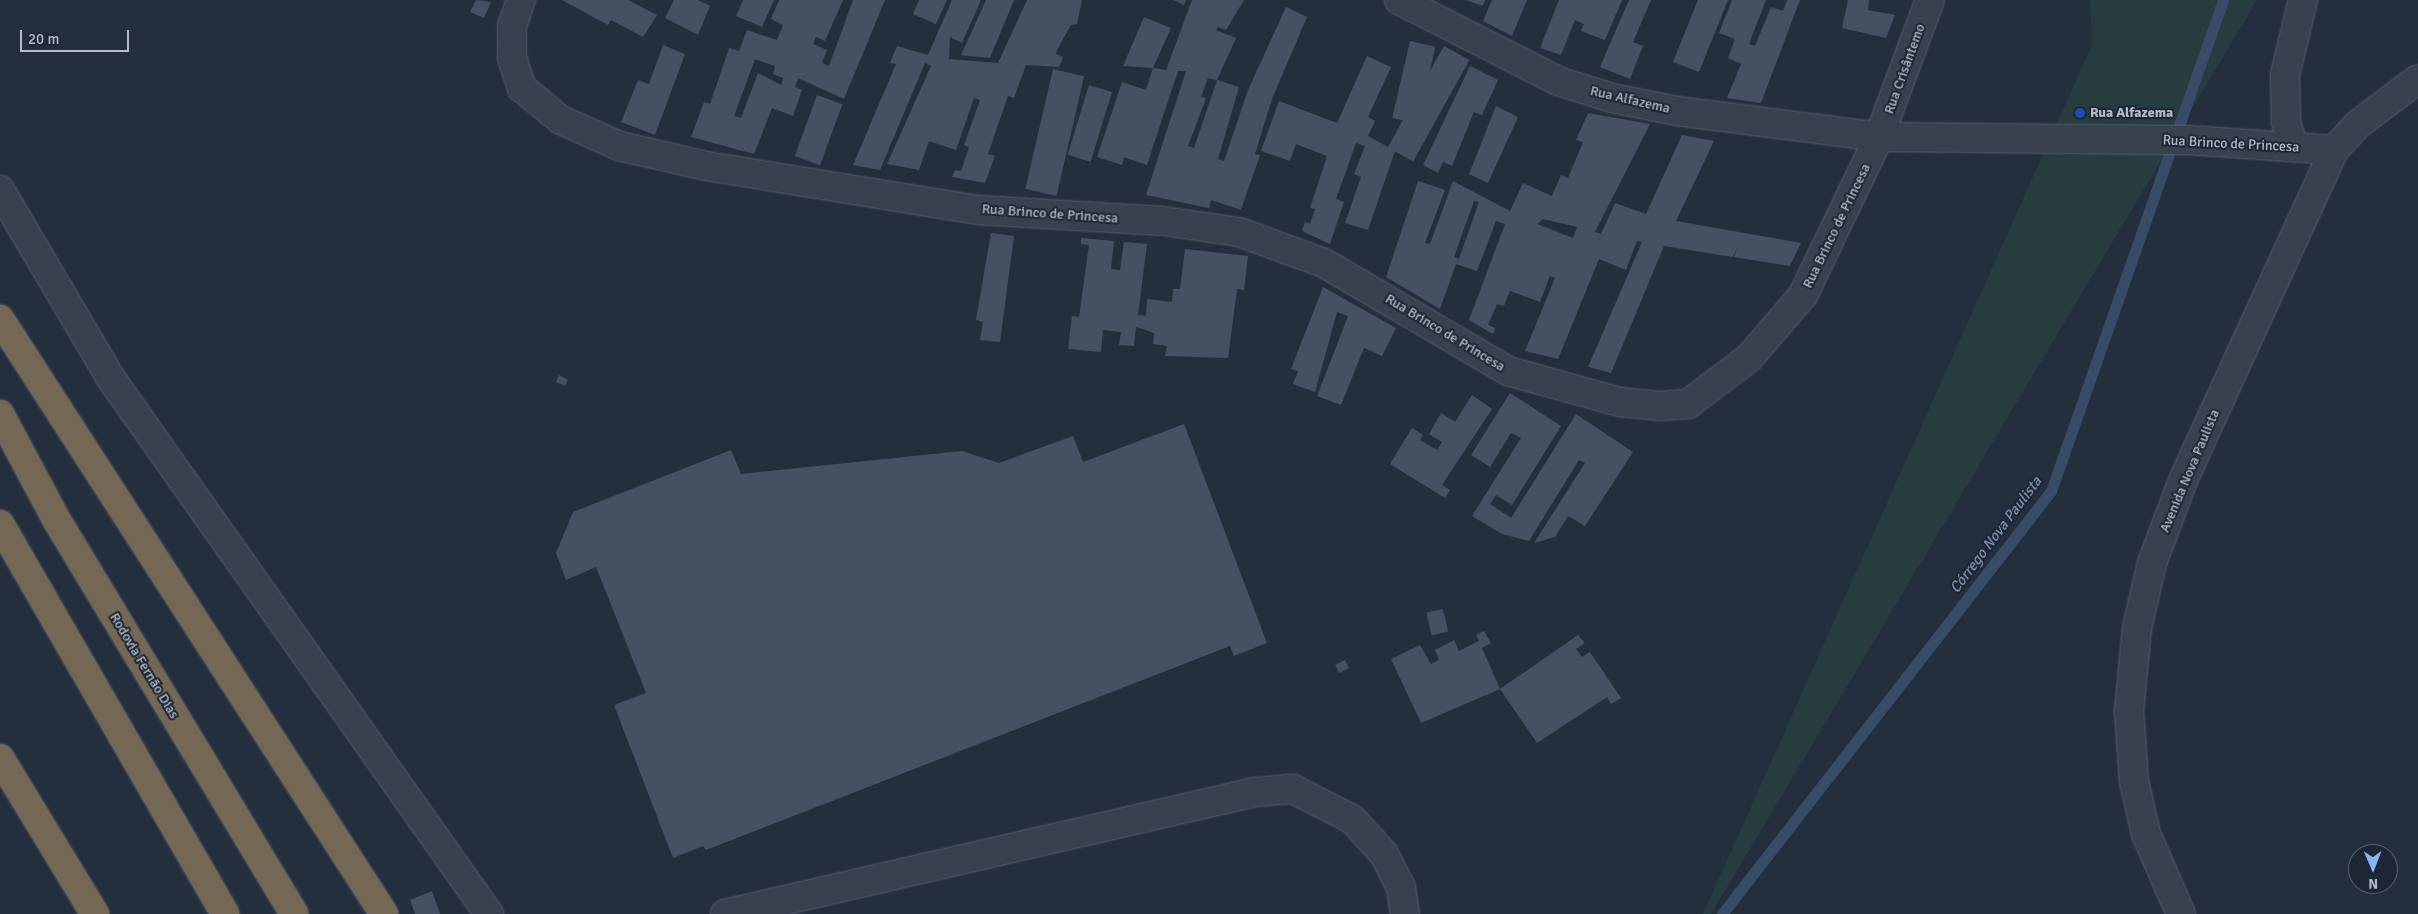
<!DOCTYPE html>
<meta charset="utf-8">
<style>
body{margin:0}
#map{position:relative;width:2418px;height:914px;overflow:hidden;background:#242f3e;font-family:Signika,sans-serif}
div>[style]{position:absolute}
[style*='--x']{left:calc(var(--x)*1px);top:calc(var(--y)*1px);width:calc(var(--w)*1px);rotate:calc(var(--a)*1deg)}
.green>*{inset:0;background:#263c3f}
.stream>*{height:11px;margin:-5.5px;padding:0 5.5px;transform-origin:5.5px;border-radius:5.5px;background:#394c67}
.building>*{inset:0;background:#455162;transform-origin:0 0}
.roads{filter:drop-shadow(0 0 1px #565f6c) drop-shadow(0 0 1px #565f6c)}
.minor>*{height:28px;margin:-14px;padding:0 14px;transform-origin:14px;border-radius:14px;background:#38414e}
.motorway>*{height:28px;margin:-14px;padding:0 14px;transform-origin:14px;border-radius:14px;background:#746855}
.dots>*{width:14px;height:14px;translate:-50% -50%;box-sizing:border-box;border:2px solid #1d2633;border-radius:50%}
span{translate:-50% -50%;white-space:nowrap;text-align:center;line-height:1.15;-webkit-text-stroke:4px #1d2633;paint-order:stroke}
.street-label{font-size:14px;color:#b4bcc9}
.poi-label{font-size:14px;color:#b4bcc9;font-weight:700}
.left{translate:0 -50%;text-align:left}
.water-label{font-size:15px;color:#7c92b1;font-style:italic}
.north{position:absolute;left:2348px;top:844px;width:50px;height:50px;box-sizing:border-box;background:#1d2633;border:1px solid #59626f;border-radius:50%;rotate:179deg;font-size:14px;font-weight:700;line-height:20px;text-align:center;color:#b4bcc9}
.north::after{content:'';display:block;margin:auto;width:18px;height:22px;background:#8ab4f8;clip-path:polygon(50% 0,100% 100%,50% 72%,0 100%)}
.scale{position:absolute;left:20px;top:30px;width:109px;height:22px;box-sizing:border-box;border:2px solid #b4bcc9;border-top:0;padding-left:6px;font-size:15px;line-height:18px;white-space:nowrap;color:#b4bcc9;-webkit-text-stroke:4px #1d2633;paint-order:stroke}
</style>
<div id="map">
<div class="green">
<div style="clip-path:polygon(2090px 0,2257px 0,1711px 914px,1703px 914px,2092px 45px)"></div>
</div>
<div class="stream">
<div style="--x:1722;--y:914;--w:536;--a:-52.13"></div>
<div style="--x:2051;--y:491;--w:520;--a:-70.69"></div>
</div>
<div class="building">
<div style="clip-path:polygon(476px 0,491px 2px,484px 18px,470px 12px)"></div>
<div style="clip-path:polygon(562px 0,628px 0,657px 15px,643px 37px,611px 20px,608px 25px)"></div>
<div style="clip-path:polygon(674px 0,698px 0,710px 6px,698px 35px,665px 18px)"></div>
<div style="clip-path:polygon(743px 0,774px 0,762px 27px,736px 16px)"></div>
<div style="clip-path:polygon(evenodd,779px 0,843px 0,825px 41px,816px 37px,813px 44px,827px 50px,822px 63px,829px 66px,853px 0,885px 0,844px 99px,798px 78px,795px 87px,802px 90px,793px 116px,772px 108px,754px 154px,691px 137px,704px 102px,710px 104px,729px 48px,739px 51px,747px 30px,777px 40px,783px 25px,771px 19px,779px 0,755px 59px,775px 66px,773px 74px,783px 78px,781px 85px,758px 73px,741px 118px,734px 116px,755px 59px)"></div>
<div style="clip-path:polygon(919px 0,947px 0,936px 24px,913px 14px)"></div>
<div style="clip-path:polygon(952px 0,981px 0,962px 43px,950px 37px,949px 59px,998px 63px,1027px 0,1082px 0,1077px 24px,1071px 25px,1058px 48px,1056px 54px,1063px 57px,1059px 67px,1026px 65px,1014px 98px,1008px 96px,988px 154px,995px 156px,985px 183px,952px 177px,955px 170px,961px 171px,969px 147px,964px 145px,980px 100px,974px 98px,956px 150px,929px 141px,919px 170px,887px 164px,931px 66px,925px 63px,880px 170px,853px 165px,896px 64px,890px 63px,897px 46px,928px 55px)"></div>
<div style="clip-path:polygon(986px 0,1014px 0,990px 58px,961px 55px)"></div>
<div style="clip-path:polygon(1173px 0,1186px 0,1184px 5px)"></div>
<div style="clip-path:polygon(1192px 0,1244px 0,1226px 30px,1218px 27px,1216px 30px,1236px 38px,1217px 80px,1208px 78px,1201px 97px,1206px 98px,1188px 146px,1194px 148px,1217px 80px,1239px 87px,1218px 159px,1224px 161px,1248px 90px,1286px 7px,1307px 17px,1272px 99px,1255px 154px,1260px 155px,1241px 210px,1211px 200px,1209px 208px,1146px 195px,1186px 71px,1178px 71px,1147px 165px,1124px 157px,1122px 165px,1097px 157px,1122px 82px,1146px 90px,1153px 68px,1123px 66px,1144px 17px,1171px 28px,1153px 68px,1166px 70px)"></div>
<div style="clip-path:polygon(1466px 0,1485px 0,1483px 6px)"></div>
<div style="clip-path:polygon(1492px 0,1527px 0,1512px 36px,1483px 21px)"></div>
<div style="clip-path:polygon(1559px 0,1622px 0,1605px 40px,1581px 31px,1584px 24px,1575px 20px,1561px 55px,1540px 48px)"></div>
<div style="clip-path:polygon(1629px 0,1651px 0,1633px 42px,1643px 46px,1630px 79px,1600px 67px)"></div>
<div style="clip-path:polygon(1698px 0,1728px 0,1699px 72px,1673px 62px)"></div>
<div style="clip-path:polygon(1732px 0,1766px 0,1749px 44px,1755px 46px,1771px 7px,1783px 11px,1787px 0,1800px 0,1761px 103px,1727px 98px,1741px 64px,1728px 58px,1735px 39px,1719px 33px)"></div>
<div style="clip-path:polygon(1848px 0,1869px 0,1868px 10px,1895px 15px,1886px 38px,1842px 28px)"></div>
<div style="left:1410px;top:41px;width:26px;height:79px;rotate:13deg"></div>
<div style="clip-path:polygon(663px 45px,685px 54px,655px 135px,621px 122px,638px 80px,649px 84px)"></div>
<div style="left:1444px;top:46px;width:29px;height:116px;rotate:29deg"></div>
<div style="clip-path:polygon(1367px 56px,1391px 67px,1368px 117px,1375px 121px,1368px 136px,1395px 151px,1368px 230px,1345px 223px,1361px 177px,1354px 174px,1365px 146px,1356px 143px,1336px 199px,1344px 202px,1330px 244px,1302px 231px,1305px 222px,1310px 224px,1315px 209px,1310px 208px,1327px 156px,1296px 144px,1290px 161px,1261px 151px,1279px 101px,1337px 123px)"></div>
<div style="clip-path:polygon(1470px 66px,1498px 80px,1482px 115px,1474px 112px,1452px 166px,1443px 162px,1438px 173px,1423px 165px)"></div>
<div style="left:1053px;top:69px;width:32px;height:123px;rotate:13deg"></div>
<div style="left:1089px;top:85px;width:24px;height:73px;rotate:17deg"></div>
<div style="left:817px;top:95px;width:27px;height:65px;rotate:20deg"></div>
<div style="clip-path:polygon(1496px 106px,1518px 117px,1488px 183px,1469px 174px)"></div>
<div style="clip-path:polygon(evenodd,1588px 113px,1650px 124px,1595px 232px,1601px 234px,1615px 203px,1646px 214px,1682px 135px,1714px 141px,1676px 221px,1801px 243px,1790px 266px,1734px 257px,1738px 246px,1733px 257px,1664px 246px,1611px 373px,1588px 367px,1642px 242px,1637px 241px,1626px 270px,1599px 259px,1558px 359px,1525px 351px,1555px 278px,1550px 276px,1540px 302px,1510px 291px,1504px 306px,1497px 304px,1488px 325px,1495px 328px,1493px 334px,1469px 320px,1505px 224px,1496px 221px,1477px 271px,1456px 264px,1440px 309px,1386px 277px,1418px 181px,1445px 190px,1425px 243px,1430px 244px,1453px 181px,1510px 211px,1523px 183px,1552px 196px,1561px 175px,1568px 178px,1583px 142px,1576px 140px,1588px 113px,1474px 201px,1479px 202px,1459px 259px,1454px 257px,1474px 201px,1588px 113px,1543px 219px,1577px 227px,1573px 238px,1537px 224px,1543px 219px)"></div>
<div style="clip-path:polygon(991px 233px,1014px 236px,1000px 342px,980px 340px,983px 322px,976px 320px)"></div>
<div style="clip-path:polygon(1081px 238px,1114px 241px,1111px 269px,1120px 270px,1124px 242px,1147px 244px,1138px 315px,1146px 316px,1147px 299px,1172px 302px,1173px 289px,1180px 289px,1185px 249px,1248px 256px,1244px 290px,1237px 289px,1228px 358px,1165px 356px,1167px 346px,1153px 344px,1154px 333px,1136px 327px,1134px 346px,1119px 345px,1121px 332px,1103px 330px,1101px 352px,1068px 349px,1072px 316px,1079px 317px,1089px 245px,1081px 244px)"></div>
<div style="clip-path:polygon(1323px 287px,1396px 328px,1382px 356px,1364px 348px,1341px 405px,1317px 396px,1348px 316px,1337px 312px,1315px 392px,1293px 384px,1298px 371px,1291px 369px)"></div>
<div style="clip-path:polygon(559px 375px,568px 380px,565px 386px,556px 382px)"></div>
<div style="clip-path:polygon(1510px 393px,1561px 426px,1512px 505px,1496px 495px,1490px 504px,1511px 518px,1576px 414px,1633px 452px,1585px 526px,1568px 516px,1555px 537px,1534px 543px,1585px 463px,1579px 460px,1529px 541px,1502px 534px,1472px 516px,1521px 438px,1511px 433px,1490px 467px,1471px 455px)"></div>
<div style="clip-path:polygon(1472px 395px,1492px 409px,1442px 485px,1450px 490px,1445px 498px,1390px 464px,1412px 428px,1423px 435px,1420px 440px,1437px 450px,1442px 442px,1429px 434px,1441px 413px,1455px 422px)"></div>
<div style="clip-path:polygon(1184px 424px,1267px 643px,1234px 656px,1230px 646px,706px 850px,703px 846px,673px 858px,614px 705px,646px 693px,596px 567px,566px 580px,556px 553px,573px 512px,731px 450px,741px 474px,962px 451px,999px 463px,1073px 436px,1083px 462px)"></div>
<div style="left:1443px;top:609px;width:23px;height:17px;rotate:77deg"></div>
<div style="clip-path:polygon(1484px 631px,1491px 643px,1482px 648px,1500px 689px,1421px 723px,1391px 659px,1420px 645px,1431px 664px,1439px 660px,1435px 650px,1454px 640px,1459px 651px,1479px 641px,1476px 635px)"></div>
<div style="clip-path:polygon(1578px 635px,1585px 643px,1576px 649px,1582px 657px,1590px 652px,1621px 698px,1611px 704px,1607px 697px,1537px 743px,1500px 689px)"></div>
<div style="left:1345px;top:660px;width:9px;height:11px;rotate:63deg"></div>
<div style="clip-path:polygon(432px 891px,440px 914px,415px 914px,410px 900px)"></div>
</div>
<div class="roads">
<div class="minor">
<div style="--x:521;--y:0;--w:28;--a:109"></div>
<div style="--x:512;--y:26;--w:32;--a:90"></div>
<div style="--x:512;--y:58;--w:32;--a:72"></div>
<div style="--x:522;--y:88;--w:50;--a:39.4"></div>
<div style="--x:561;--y:120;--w:64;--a:24.1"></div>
<div style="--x:619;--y:146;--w:89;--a:12.9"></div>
<div style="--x:706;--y:166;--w:277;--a:9.2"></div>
<div style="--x:979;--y:210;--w:184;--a:3.4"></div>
<div style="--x:1163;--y:221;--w:77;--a:8.2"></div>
<div style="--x:1239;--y:232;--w:90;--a:20"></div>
<div style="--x:1324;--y:263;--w:213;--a:30.4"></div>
<div style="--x:1508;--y:371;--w:116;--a:15.5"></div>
<div style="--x:1620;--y:402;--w:40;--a:5.7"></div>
<div style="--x:1660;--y:406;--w:28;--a:-4"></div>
<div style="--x:1688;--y:404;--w:76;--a:-37"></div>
<div style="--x:1749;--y:358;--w:83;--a:-49.4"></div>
<div style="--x:1803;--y:295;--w:175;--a:-64.3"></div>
<div style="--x:1879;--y:137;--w:146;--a:-69.6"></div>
<div style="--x:1399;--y:0;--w:178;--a:27"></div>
<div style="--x:1558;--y:81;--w:57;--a:17.5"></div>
<div style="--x:1612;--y:98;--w:66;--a:11.3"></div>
<div style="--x:1677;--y:111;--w:204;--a:7.3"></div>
<div style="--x:1879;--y:137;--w:309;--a:0.6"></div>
<div style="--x:2188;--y:140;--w:146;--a:3.9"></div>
<div style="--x:2294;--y:147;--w:26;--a:-108"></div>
<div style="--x:2286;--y:122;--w:47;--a:-91.2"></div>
<div style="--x:2285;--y:75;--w:77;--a:-76.5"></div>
<div style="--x:0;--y:190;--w:221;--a:59.5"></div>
<div style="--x:112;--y:380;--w:654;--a:54.78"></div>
<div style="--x:725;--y:914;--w:544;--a:-12.96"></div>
<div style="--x:1255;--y:792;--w:38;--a:-5"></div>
<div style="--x:1293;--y:789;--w:66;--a:27"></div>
<div style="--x:1352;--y:819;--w:47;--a:47.6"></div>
<div style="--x:1384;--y:854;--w:37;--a:63"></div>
<div style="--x:1401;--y:887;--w:27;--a:82"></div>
<div style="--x:2181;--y:914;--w:87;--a:-113.6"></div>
<div style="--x:2146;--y:834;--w:54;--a:-102.8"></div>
<div style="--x:2134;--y:781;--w:70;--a:-94.1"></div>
<div style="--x:2129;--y:711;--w:83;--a:-84.5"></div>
<div style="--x:2137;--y:628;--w:67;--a:-77"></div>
<div style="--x:2152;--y:563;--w:91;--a:-69.4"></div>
<div style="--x:2184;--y:478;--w:361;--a:-65.4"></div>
<div style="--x:2334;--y:150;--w:34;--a:-47"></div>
<div style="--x:2357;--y:125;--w:76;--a:-37"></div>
</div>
<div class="motorway">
<div style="--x:0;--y:319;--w:708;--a:57.16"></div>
<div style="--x:0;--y:414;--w:119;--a:61.9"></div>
<div style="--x:56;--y:519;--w:461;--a:58.9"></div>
<div style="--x:0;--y:524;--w:450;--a:60"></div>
<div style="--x:0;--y:758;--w:183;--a:58.7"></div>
</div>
</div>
<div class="dots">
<div style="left:2080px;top:113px;background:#1a4fb4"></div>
</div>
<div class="street-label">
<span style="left:1905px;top:69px;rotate:-70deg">Rua Crisântemo</span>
<span style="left:1630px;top:100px;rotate:13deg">Rua Alfazema</span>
<span style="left:2231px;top:144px;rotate:3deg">Rua Brinco de Princesa</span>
<span style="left:1050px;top:214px;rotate:4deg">Rua Brinco de Princesa</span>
<span style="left:1837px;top:226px;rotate:-64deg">Rua Brinco de Princesa</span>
<span style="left:1445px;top:333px;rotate:31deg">Rua Brinco de Princesa</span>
<span style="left:2190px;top:471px;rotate:-67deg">Avenida Nova Paulista</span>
<span style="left:144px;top:666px;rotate:59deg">Rodovia Fernão Dias</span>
</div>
<div class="poi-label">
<span class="left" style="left:2090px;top:113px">Rua Alfazema</span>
</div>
<div class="water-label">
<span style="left:1996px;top:535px;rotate:-53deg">Córrego Nova Paulista</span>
</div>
<div class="north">N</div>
<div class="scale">20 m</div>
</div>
